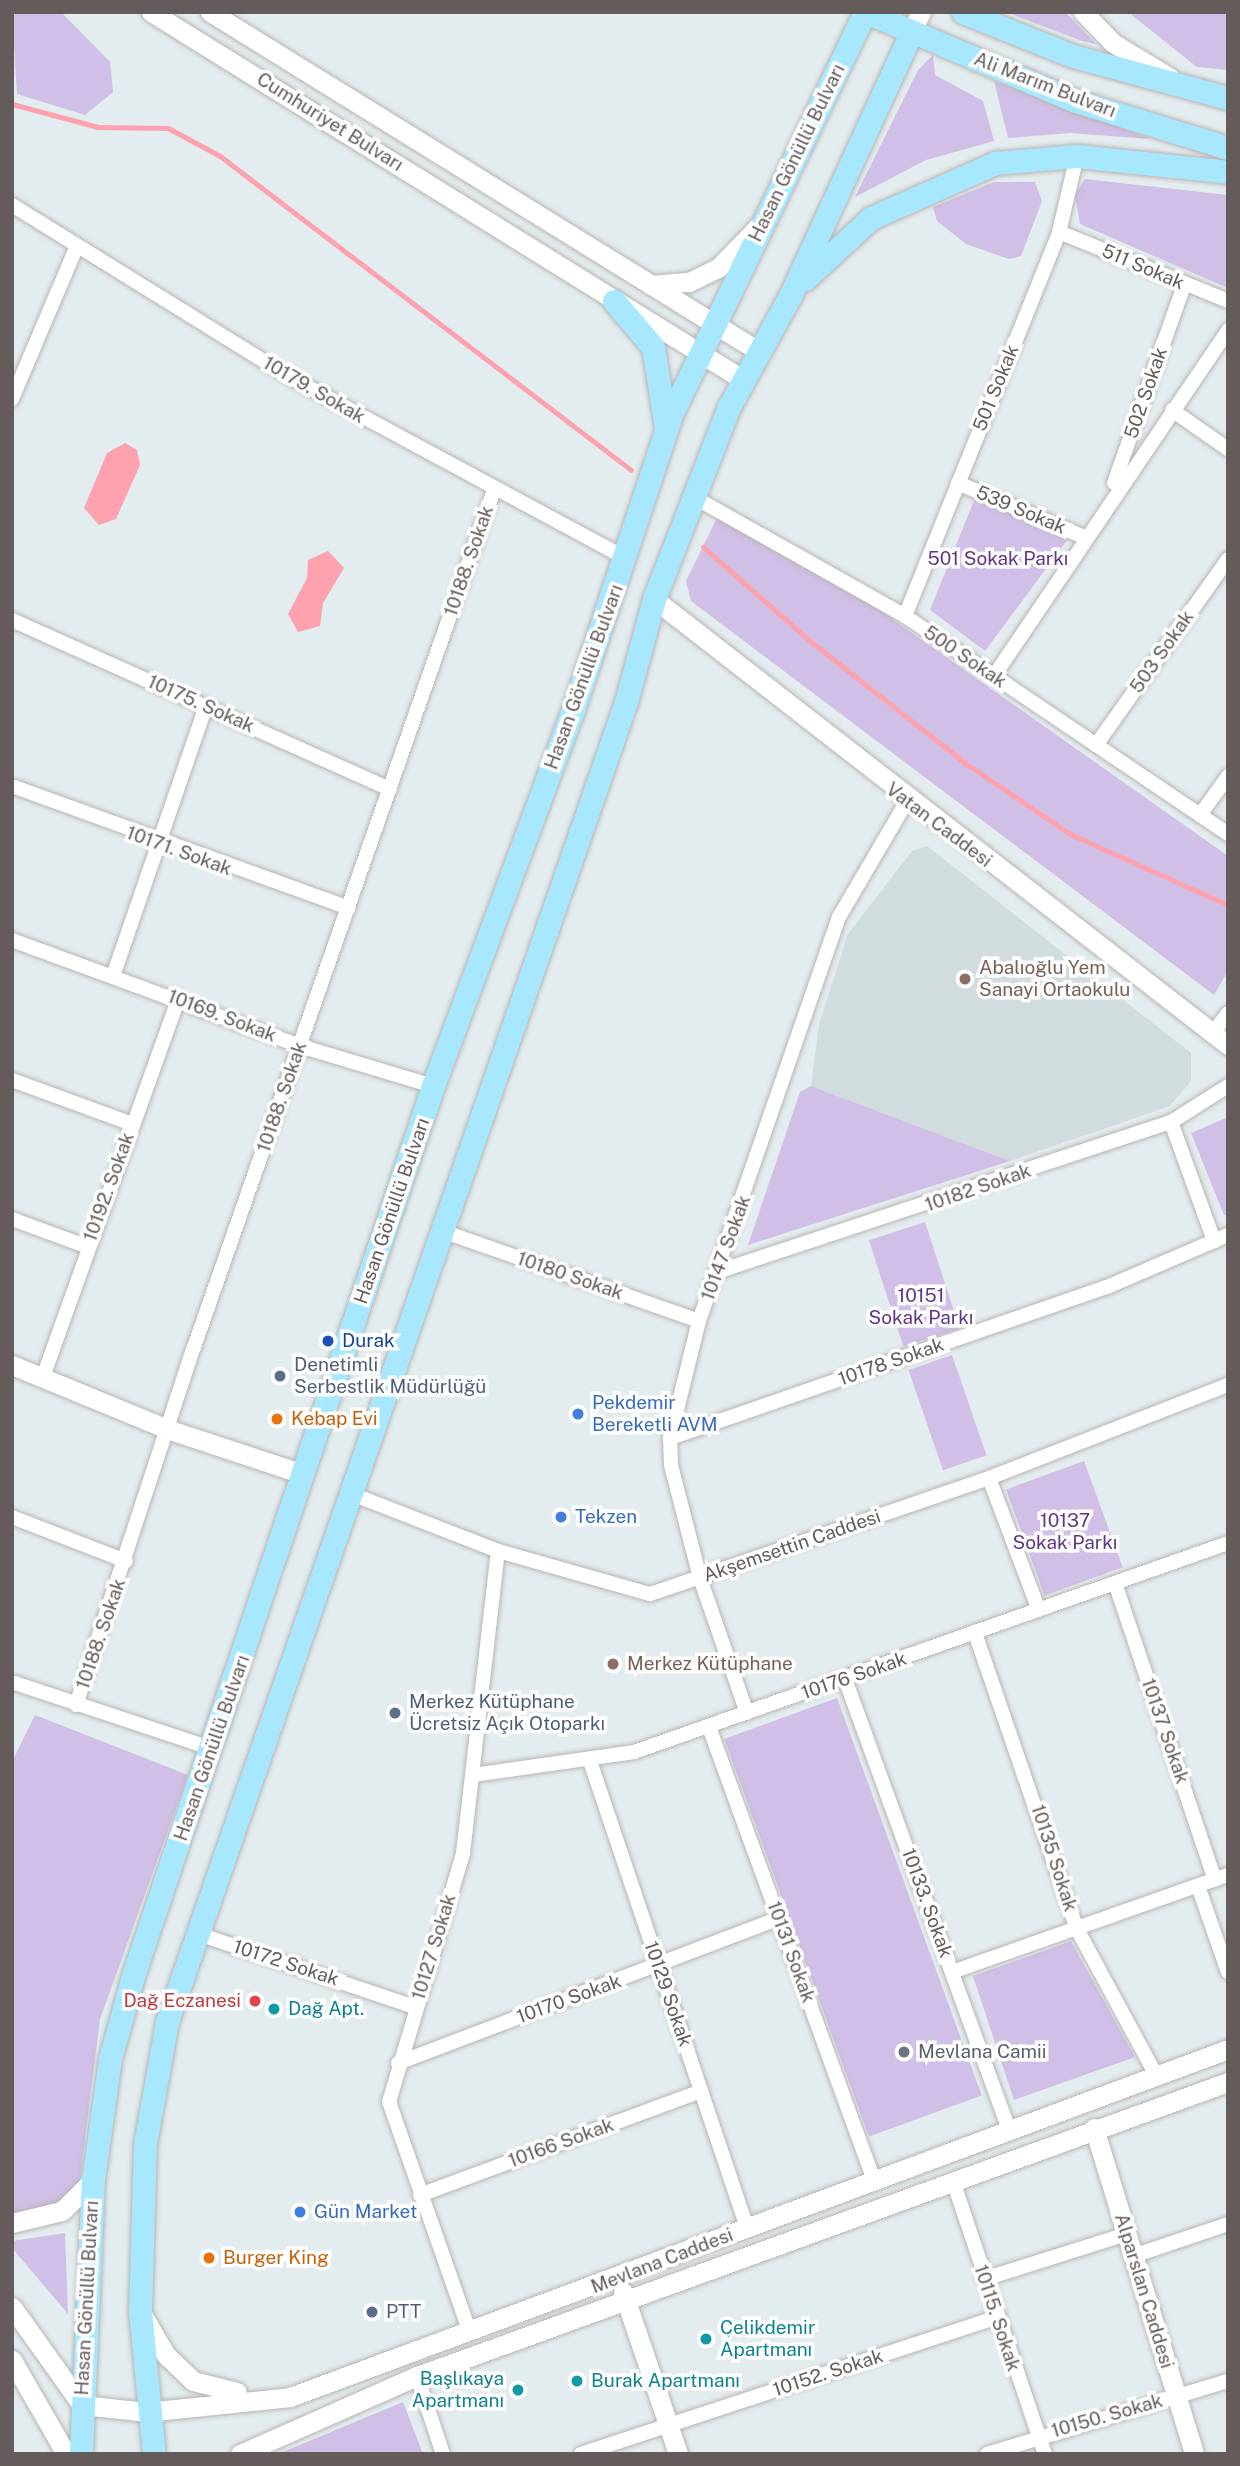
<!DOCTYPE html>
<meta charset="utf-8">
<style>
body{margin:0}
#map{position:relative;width:1240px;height:2466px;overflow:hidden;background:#e3ecee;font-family:"Public Sans",sans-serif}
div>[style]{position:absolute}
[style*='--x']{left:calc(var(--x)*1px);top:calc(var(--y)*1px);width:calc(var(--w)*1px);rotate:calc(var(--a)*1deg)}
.education>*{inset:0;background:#d1dcde}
.green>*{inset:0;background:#d0bfe6;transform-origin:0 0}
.water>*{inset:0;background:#ffa2af}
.stream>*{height:5px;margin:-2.5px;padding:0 2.5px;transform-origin:2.5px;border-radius:2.5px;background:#ffa2af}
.roads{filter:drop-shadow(0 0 2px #bab4b4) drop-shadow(0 0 2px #bab4b4)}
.street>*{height:14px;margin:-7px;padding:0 7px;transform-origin:7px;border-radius:7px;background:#fff}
.secondary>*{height:19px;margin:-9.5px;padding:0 9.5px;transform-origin:9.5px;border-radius:9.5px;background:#fff}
.primary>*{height:23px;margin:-11.5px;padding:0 11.5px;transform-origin:11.5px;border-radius:11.5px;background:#a7e8ff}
.dots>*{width:19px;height:19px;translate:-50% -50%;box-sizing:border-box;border:4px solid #fff;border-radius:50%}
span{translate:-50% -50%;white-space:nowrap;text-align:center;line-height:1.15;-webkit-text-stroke:7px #fff;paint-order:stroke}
.street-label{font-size:19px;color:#645b5b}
.park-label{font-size:19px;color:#5d3589}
.education-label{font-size:19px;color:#785e54}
.left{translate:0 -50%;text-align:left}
.transit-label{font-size:19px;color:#164399}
.service-label{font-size:19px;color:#4e5e75}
.shop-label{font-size:19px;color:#366cbe}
.food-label{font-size:19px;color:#c56008}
.health-label{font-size:19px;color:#be3a42}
.right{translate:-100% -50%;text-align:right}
.culture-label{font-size:19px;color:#0d838f}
.worship-label{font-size:19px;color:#5b616d}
.frame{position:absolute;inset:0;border:14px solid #645b5b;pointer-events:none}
</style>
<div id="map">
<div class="education">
<div style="clip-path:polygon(927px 846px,1191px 1053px,1191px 1081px,1170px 1106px,1010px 1161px,811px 1086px,819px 1024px,848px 934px,912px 851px)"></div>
</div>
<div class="green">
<div style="clip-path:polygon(12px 12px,61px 12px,110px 62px,113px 92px,85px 115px,17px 94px)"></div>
<div style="clip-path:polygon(1006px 12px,1065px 12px,1096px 44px,1082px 41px)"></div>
<div style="clip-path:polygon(1128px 12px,1228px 12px,1228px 70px,1197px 67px)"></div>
<div style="clip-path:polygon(933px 55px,935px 75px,983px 101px,994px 141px,926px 160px,855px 197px,918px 70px)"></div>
<div style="clip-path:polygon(994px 81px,1151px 139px,1071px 133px,1008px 138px)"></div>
<div style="clip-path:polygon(1085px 179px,1228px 195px,1228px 288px,1080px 224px,1075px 195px)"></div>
<div style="clip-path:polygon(994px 182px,1035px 182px,1042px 201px,1021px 256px,1009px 259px,966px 244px,937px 221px,933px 207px)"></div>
<div style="clip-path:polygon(975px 498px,1068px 539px,985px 651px,930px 610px)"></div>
<div style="clip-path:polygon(717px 518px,837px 580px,1228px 856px,1228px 971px,1214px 995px,691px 601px,686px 581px)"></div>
<div style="clip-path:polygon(811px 1086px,1010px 1161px,748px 1245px,800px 1092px)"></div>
<div style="clip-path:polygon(1228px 1117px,1228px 1215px,1224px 1215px,1191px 1133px)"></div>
<div style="left:925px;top:1222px;width:112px;height:59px;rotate:72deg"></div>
<div style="left:952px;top:1355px;width:106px;height:46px;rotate:71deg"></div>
<div style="left:1084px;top:1461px;width:113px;height:83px;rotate:70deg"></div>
<div style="left:837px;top:1698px;width:423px;height:120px;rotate:70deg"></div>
<div style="clip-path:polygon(35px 1715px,188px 1775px,100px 2019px,77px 2204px,12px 2216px,12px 1762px)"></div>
<div style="clip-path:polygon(1071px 1941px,1135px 2057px,1014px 2100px,973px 1976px)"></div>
<div style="clip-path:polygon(65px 2233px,68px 2314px,12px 2248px,12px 2241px)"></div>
<div style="clip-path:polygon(403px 2402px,423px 2454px,278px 2454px)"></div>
</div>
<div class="water">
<div style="clip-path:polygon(125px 443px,137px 450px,140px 465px,116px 519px,99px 525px,84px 508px,107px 453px)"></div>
<div style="clip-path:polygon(328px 551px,344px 568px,323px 603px,320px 626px,298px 632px,288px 614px,307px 578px,308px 560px)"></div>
</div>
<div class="stream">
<div style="--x:12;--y:104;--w:89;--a:15"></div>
<div style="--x:98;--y:127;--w:70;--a:0.8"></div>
<div style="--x:168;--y:128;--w:59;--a:28.3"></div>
<div style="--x:220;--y:156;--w:517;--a:37.38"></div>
<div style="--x:703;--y:547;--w:142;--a:41.3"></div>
<div style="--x:810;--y:641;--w:197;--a:38.2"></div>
<div style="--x:965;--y:763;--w:127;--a:34.1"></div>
<div style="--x:1070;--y:834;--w:173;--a:24.2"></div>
</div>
<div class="roads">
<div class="street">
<div style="--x:12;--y:205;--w:331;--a:31.8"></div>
<div style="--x:293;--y:379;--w:378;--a:28.3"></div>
<div style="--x:1059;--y:232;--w:183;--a:22.2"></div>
<div style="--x:12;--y:399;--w:164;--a:-67"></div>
<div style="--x:1172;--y:410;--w:68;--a:34.9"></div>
<div style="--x:958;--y:483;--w:137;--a:23.2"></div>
<div style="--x:1114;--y:483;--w:210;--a:-70.5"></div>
<div style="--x:692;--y:496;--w:244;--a:29.4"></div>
<div style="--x:905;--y:616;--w:390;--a:34"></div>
<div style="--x:905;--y:616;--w:414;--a:-68.1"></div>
<div style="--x:1059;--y:232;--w:78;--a:-76.7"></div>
<div style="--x:12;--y:620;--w:414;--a:24.1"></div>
<div style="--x:994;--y:676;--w:418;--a:-55.9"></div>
<div style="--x:1096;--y:745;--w:228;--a:-54.6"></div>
<div style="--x:12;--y:786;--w:358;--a:19.9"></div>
<div style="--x:1200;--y:815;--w:48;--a:-54.3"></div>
<div style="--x:12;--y:940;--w:307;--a:20.2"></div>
<div style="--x:300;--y:1046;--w:139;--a:16.7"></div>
<div style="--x:113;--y:976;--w:286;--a:-71"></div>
<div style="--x:1213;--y:1033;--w:25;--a:-53"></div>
<div style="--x:12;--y:1080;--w:128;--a:20.1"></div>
<div style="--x:1171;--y:1122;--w:127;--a:70.1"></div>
<div style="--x:12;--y:1219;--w:81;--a:20.2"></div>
<div style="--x:442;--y:1231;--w:272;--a:19.3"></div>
<div style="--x:720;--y:1271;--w:475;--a:-18.3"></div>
<div style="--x:1171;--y:1122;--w:67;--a:-32.3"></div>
<div style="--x:43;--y:1377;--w:403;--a:-70.3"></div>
<div style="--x:670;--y:1438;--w:462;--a:-19.1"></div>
<div style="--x:1107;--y:1287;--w:132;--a:-23.3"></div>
<div style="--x:989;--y:1478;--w:141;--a:69.3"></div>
<div style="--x:352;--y:1494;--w:157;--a:21.3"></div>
<div style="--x:498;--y:1551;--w:158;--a:15.8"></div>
<div style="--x:650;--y:1594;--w:358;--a:-18.9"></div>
<div style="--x:989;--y:1478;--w:256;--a:-21.3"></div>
<div style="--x:12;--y:1517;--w:122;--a:21.1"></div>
<div style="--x:1115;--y:1583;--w:313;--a:71.4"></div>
<div style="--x:975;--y:1633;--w:313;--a:71"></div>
<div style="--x:1077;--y:1929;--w:164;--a:61.6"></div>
<div style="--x:845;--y:1679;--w:476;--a:70"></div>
<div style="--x:12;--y:1682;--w:212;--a:18.4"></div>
<div style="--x:76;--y:1705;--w:377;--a:-71.8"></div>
<div style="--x:194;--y:1347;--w:908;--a:-70.71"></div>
<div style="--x:747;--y:1713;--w:143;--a:-109.2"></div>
<div style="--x:700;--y:1578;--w:117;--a:-104.4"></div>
<div style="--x:671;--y:1465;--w:27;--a:-92"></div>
<div style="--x:670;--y:1438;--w:121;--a:-76.1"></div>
<div style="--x:699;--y:1321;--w:428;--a:-70.9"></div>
<div style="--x:839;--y:917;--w:134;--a:-59.6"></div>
<div style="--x:709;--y:1727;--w:479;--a:70"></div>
<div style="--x:590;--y:1761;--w:493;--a:71.4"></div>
<div style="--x:473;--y:1775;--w:163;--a:-8.1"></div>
<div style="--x:634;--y:1752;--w:630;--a:-19.38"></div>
<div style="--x:1198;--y:1886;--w:91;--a:70.8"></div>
<div style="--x:196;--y:1933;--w:231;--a:18.7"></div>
<div style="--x:952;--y:1972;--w:293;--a:-19.4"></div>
<div style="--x:398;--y:2063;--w:408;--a:-20.8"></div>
<div style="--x:953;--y:2181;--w:288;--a:71.4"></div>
<div style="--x:420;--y:2195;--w:300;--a:-20.3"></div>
<div style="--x:1133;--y:2256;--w:100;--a:-18.6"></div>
<div style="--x:984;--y:2279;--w:150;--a:-17.5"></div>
<div style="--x:469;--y:2330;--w:242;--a:-109.3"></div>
<div style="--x:389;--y:2102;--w:260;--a:-73.4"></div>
<div style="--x:463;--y:1853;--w:304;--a:-83.4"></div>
<div style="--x:417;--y:2376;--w:82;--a:71.6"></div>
<div style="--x:581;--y:2454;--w:436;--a:-18.2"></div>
<div style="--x:987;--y:2454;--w:252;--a:-16.9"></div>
</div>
<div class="secondary">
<div style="--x:151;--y:12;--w:696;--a:31.84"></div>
<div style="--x:210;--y:12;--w:641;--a:31.73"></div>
<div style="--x:1083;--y:12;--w:43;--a:45.9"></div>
<div style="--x:1113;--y:43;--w:66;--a:31.3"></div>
<div style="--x:912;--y:31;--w:21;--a:-65"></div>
<div style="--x:651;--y:285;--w:38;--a:-5"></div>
<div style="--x:689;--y:282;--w:32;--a:-26"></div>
<div style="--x:718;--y:268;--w:57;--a:-45.7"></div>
<div style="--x:654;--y:599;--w:727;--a:37.85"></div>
<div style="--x:12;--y:1365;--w:168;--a:22.4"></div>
<div style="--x:167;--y:1429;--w:143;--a:18.3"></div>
<div style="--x:1094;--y:2128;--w:341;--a:72.9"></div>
<div style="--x:12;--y:2223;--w:51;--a:-13.5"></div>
<div style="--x:62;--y:2211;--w:44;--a:-45"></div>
<div style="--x:623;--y:2292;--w:171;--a:71.2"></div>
<div style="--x:12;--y:2307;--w:120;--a:54.5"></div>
<div style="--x:82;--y:2405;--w:64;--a:6.2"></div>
<div style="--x:146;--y:2412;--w:145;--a:-5.9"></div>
<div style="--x:290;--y:2397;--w:1000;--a:-20.35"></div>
<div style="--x:142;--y:2314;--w:48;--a:59.7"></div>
<div style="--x:166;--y:2355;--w:37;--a:44"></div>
<div style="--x:193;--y:2381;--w:45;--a:14"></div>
<div style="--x:12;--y:2360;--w:108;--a:60.1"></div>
<div style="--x:240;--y:2454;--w:193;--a:-23.8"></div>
<div style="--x:417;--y:2376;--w:863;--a:-19.93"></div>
</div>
<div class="primary">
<div style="--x:866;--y:12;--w:228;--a:23"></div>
<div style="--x:1076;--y:101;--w:159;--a:17.2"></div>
<div style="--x:963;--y:12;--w:118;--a:21.8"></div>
<div style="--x:1073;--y:56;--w:161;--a:15.2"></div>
<div style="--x:805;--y:279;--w:90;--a:-42.7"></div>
<div style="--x:871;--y:218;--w:136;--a:-23.9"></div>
<div style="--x:995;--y:163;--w:82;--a:-4.9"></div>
<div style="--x:1077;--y:156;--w:152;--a:6"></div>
<div style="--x:614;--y:301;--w:60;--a:49.7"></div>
<div style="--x:653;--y:347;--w:76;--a:80.9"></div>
<div style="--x:81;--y:2454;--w:274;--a:-87.5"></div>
<div style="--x:93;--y:2180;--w:122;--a:-82"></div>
<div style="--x:110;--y:2059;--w:86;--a:-74.5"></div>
<div style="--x:133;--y:1976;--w:939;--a:-71.37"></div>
<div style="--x:433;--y:1086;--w:398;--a:-69.6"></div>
<div style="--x:572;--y:713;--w:314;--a:-71.6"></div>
<div style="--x:671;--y:415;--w:447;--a:-64.3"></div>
<div style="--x:154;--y:2454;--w:144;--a:-95.6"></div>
<div style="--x:140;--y:2311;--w:167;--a:-88.3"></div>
<div style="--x:145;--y:2144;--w:124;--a:-79.8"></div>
<div style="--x:167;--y:2022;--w:1398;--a:-70.83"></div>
<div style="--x:626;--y:702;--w:107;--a:-74.8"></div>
<div style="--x:654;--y:599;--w:206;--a:-68.7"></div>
<div style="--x:729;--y:407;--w:129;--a:-61.2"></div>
<div style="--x:791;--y:294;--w:289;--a:-65.3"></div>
</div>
</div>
<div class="dots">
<div style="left:965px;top:979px;background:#8d6e63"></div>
<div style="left:328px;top:1341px;background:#1a4fb4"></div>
<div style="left:280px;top:1376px;background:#5c6f8a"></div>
<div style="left:578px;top:1414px;background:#3f7fe0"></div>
<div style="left:277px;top:1419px;background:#e8710a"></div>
<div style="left:561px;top:1517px;background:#3f7fe0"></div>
<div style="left:613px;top:1664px;background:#8d6e63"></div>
<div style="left:395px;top:1713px;background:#5c6f8a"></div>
<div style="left:255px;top:2001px;background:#e0444e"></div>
<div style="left:274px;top:2009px;background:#0f9aa8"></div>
<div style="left:904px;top:2052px;background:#6b7280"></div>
<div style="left:300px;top:2212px;background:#3f7fe0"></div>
<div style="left:209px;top:2258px;background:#e8710a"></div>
<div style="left:372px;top:2312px;background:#5c6f8a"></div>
<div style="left:706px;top:2339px;background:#0f9aa8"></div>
<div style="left:577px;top:2381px;background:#0f9aa8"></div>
<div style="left:518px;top:2390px;background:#0f9aa8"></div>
</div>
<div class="street-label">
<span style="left:1045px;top:85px;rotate:21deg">Ali Marım Bulvarı</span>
<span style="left:330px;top:122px;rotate:32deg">Cumhuriyet Bulvarı</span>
<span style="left:797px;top:153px;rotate:-64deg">Hasan Gönüllü Bulvarı</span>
<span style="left:1143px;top:267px;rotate:23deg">511 Sokak</span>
<span style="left:996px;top:388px;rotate:-68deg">501 Sokak</span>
<span style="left:314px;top:390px;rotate:30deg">10179. Sokak</span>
<span style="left:1146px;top:393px;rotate:-71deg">502 Sokak</span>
<span style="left:1021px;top:510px;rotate:23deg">539 Sokak</span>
<span style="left:469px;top:561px;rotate:-71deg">10188. Sokak</span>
<span style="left:1162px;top:652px;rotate:-55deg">503 Sokak</span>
<span style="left:965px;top:657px;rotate:34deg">500 Sokak</span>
<span style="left:584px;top:677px;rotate:-70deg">Hasan Gönüllü Bulvarı</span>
<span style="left:201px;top:704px;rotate:24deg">10175. Sokak</span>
<span style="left:939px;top:825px;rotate:37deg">Vatan Caddesi</span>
<span style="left:179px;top:851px;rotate:20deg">10171. Sokak</span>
<span style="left:222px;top:1016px;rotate:21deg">10169. Sokak</span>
<span style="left:282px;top:1097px;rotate:-71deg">10188. Sokak</span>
<span style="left:109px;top:1187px;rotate:-70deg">10192. Sokak</span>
<span style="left:978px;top:1188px;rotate:-19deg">10182 Sokak</span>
<span style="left:392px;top:1211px;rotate:-71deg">Hasan Gönüllü Bulvarı</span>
<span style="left:726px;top:1248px;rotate:-70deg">10147 Sokak</span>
<span style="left:570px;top:1276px;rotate:19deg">10180 Sokak</span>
<span style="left:891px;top:1362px;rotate:-19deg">10178 Sokak</span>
<span style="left:792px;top:1546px;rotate:-19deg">Akşemsettin Caddesi</span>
<span style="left:101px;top:1634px;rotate:-71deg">10188. Sokak</span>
<span style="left:854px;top:1676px;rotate:-19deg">10176 Sokak</span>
<span style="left:1165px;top:1731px;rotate:71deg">10137 Sokak</span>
<span style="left:212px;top:1748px;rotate:-71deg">Hasan Gönüllü Bulvarı</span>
<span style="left:1054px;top:1858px;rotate:72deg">10135 Sokak</span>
<span style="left:927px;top:1903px;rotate:70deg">10133. Sokak</span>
<span style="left:434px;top:1947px;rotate:-73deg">10127 Sokak</span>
<span style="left:791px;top:1952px;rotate:70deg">10131 Sokak</span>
<span style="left:286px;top:1963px;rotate:18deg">10172 Sokak</span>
<span style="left:668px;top:1994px;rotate:71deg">10129 Sokak</span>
<span style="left:569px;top:1999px;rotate:-20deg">10170 Sokak</span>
<span style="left:561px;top:2143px;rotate:-20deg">10166 Sokak</span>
<span style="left:662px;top:2261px;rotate:-21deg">Mevlana Caddesi</span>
<span style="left:1144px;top:2291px;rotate:73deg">Alparslan Caddesi</span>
<span style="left:87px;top:2298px;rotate:-87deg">Hasan Gönüllü Bulvarı</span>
<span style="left:997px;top:2318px;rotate:72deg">10115. Sokak</span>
<span style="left:828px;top:2373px;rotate:-18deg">10152. Sokak</span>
<span style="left:1107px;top:2416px;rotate:-16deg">10150. Sokak</span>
</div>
<div class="park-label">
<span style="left:998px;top:559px">501 Sokak Parkı</span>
<span style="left:921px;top:1307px">10151<br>Sokak Parkı</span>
<span style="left:1065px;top:1532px">10137<br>Sokak Parkı</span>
</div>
<div class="education-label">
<span class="left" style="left:979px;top:979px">Abalıoğlu Yem<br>Sanayi Ortaokulu</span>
<span class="left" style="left:627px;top:1664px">Merkez Kütüphane</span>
</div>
<div class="transit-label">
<span class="left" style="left:342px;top:1341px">Durak</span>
</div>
<div class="service-label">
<span class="left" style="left:294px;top:1376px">Denetimli<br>Serbestlik Müdürlüğü</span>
<span class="left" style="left:409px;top:1713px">Merkez Kütüphane<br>Ücretsiz Açık Otoparkı</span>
<span class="left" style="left:386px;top:2312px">PTT</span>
</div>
<div class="shop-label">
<span class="left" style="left:592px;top:1414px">Pekdemir<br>Bereketli AVM</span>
<span class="left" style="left:575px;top:1517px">Tekzen</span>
<span class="left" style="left:314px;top:2212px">Gün Market</span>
</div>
<div class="food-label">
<span class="left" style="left:291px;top:1419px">Kebap Evi</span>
<span class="left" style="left:223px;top:2258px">Burger King</span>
</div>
<div class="health-label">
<span class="right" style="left:241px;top:2001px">Dağ Eczanesi</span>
</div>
<div class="culture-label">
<span class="left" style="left:288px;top:2009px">Dağ Apt.</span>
<span class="left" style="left:720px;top:2339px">Çelikdemir<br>Apartmanı</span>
<span class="right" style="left:504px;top:2390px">Başlıkaya<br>Apartmanı</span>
<span class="left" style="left:591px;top:2381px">Burak Apartmanı</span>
</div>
<div class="worship-label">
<span class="left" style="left:918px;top:2052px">Mevlana Camii</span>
</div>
<div class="frame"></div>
</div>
